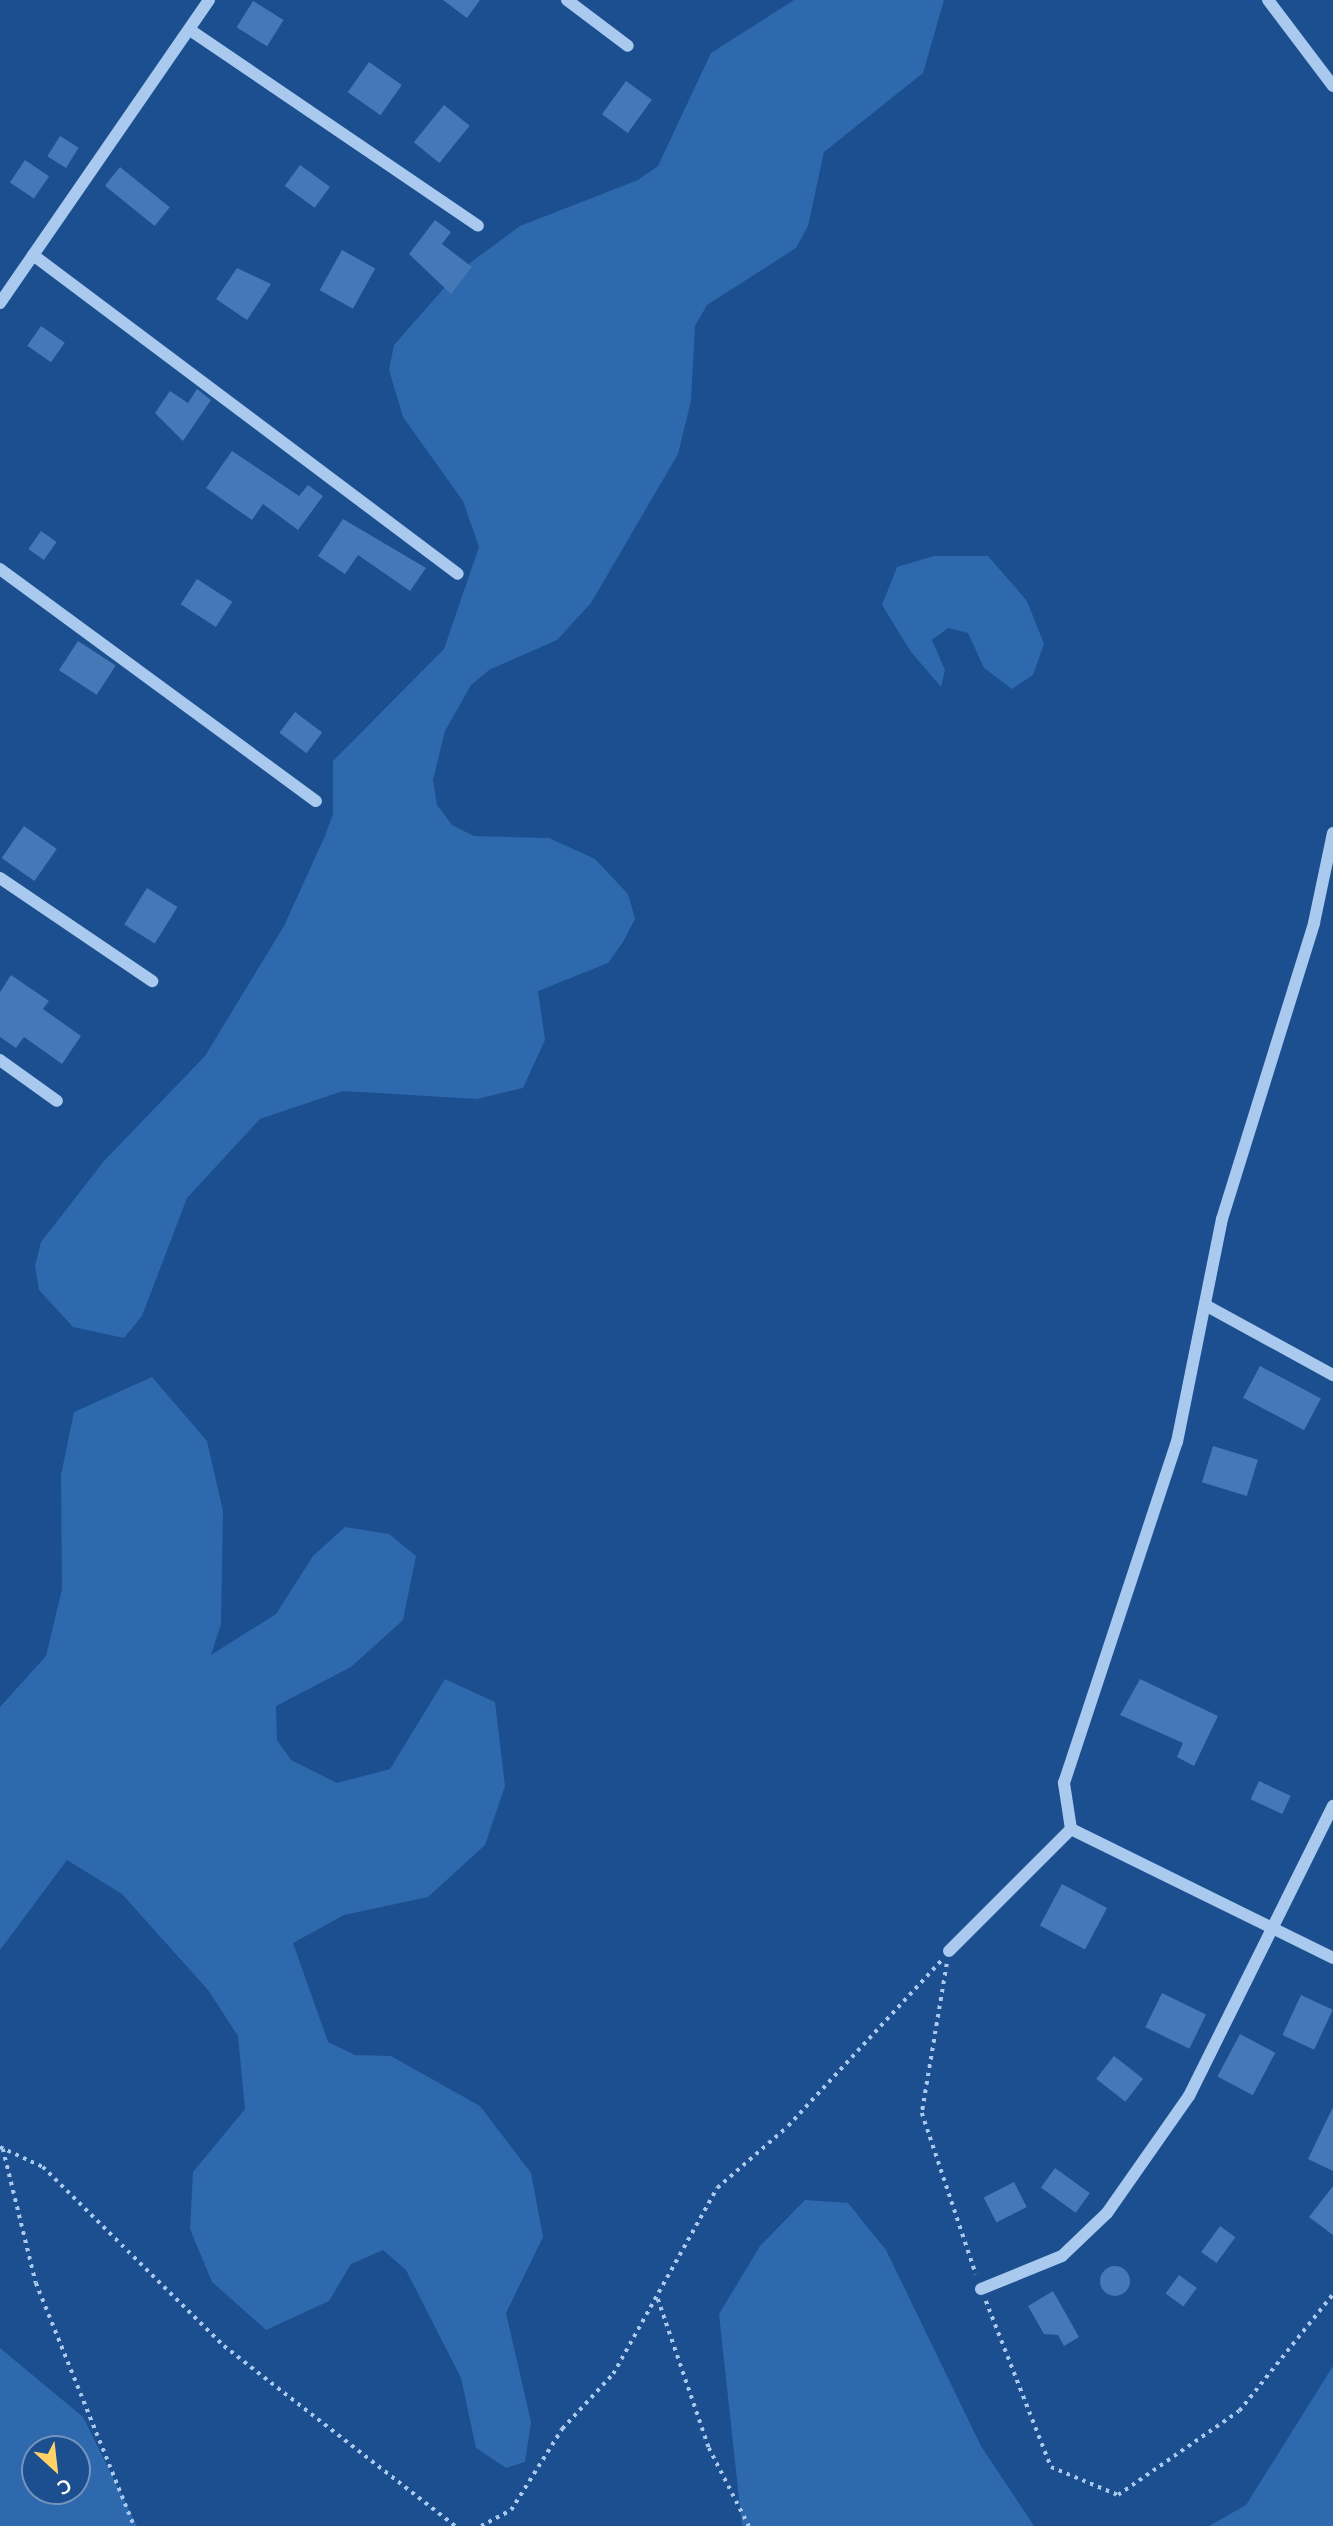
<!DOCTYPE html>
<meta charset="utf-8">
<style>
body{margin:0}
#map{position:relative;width:1333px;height:2526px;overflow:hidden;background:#1b4f8f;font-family:Mulish,sans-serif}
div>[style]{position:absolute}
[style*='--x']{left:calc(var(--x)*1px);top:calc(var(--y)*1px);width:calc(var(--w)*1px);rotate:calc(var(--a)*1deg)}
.green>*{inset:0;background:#2e69ad}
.building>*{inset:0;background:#4478b7;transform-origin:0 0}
.round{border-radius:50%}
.path>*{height:3.5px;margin-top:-1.75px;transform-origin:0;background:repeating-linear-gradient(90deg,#a9c9ee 0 3.5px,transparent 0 8.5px)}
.minor>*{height:12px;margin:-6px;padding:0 6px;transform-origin:6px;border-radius:6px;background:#a9c9ee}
span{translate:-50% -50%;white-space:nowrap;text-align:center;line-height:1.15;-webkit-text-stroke:5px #1b4f8f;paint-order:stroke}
.north{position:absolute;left:21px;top:2435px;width:70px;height:70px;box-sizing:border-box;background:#1b4f8f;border:2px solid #7695bc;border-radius:50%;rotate:153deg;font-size:19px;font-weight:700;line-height:28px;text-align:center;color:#fff}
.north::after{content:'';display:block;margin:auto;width:24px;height:32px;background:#ffd166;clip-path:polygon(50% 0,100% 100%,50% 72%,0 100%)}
</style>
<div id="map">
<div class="green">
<div style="clip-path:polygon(794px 0,944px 0,923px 73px,824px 152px,808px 226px,796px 248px,707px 305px,695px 326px,691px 401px,678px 454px,591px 603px,557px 640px,489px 670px,471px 685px,445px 731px,433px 780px,437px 805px,452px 825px,474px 836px,549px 838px,595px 859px,628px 894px,635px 919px,623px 942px,608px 963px,538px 991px,545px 1040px,523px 1088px,477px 1099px,343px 1091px,260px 1119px,187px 1198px,142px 1316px,124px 1338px,73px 1327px,39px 1290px,35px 1266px,41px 1242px,104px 1161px,205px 1056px,284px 926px,325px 836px,333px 814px,333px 761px,444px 649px,479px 547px,463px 501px,403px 417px,389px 370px,394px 345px,459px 271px,520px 226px,638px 180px,658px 166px,711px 53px)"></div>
<div style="clip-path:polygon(934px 556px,988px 556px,1027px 601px,1044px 644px,1033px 675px,1012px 689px,984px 668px,968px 633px,948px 628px,932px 640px,945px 670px,941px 687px,911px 652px,882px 605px,897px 567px)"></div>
<div style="clip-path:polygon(152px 1377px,207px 1441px,223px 1511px,221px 1624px,211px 1655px,276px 1614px,313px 1556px,345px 1527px,389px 1534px,416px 1556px,403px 1620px,351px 1667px,276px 1706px,277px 1740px,291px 1760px,337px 1783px,390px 1769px,445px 1679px,495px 1702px,505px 1786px,485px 1845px,428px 1897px,344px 1915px,293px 1943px,328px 2042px,355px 2055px,391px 2056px,480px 2106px,531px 2173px,543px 2237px,506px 2313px,531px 2422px,525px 2462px,506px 2468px,476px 2448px,461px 2378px,406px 2270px,383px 2250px,351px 2264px,329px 2301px,266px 2330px,212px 2282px,190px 2229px,193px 2172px,245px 2109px,238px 2036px,208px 1990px,122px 1894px,67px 1860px,0 1950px,0 1707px,46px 1656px,62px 1589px,61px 1475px,74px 1412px)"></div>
<div style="clip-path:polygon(805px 2200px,848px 2203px,886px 2250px,981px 2446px,1034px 2526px,742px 2526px,719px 2314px,760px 2246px)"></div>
<div style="clip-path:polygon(evenodd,0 2348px,83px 2417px,137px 2526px,0 2526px,0 2348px,35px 2449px,77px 2449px,77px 2491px,35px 2491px,35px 2449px)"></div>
<div style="clip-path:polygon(1333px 2366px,1333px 2526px,1209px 2526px,1246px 2505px)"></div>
</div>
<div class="building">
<div style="clip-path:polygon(443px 0,480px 0,467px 18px)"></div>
<div style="left:253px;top:1px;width:36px;height:31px;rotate:32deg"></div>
<div style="left:369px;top:62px;width:40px;height:37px;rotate:35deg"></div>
<div style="left:626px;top:81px;width:32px;height:41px;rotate:36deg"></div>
<div style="left:444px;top:105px;width:33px;height:48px;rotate:39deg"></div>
<div style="left:60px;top:136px;width:22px;height:24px;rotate:32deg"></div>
<div style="left:25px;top:160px;width:29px;height:27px;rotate:34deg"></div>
<div style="left:300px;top:165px;width:37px;height:26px;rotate:36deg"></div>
<div style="left:120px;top:167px;width:64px;height:24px;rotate:39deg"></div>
<div style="clip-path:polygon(435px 220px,451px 232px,442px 244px,472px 267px,451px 294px,409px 254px)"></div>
<div style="left:342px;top:250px;width:38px;height:46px;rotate:29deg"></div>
<div style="clip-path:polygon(237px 268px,271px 284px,247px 320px,216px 299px)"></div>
<div style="left:41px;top:326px;width:29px;height:24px;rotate:35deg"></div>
<div style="clip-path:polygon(197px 389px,211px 400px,183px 441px,155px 413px,170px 391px,188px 403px)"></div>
<div style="clip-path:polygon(232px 451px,299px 496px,308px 485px,323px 496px,298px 530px,263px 504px,252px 520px,206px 488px)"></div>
<div style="clip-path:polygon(343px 519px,426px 568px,410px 591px,358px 555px,345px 574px,318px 556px)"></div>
<div style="left:41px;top:531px;width:19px;height:22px;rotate:35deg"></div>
<div style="left:197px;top:579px;width:42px;height:30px;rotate:33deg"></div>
<div style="left:78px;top:641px;width:45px;height:35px;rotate:33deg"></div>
<div style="left:295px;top:712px;width:34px;height:26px;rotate:37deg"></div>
<div style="left:24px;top:826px;width:40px;height:39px;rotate:35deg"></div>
<div style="left:147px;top:888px;width:36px;height:43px;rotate:32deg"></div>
<div style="clip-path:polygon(11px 975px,49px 1001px,43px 1009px,81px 1036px,62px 1064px,24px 1037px,16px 1048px,0 1037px,0 992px)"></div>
<div style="left:1260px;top:1366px;width:69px;height:36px;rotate:28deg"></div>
<div style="left:1213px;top:1446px;width:47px;height:38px;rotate:17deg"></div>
<div style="clip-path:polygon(1140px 1679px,1218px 1716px,1194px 1766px,1177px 1757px,1183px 1743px,1120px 1715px)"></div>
<div style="left:1259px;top:1781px;width:35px;height:20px;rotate:25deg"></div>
<div style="left:1062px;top:1884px;width:51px;height:47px;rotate:28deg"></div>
<div style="left:1162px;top:1993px;width:49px;height:38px;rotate:26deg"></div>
<div style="left:1301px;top:1995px;width:35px;height:44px;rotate:25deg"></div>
<div style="left:1240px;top:2034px;width:40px;height:48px;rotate:28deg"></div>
<div style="left:1114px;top:2056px;width:37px;height:29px;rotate:38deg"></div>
<div style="clip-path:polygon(1333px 2107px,1333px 2171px,1308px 2159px)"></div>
<div style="left:1055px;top:2168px;width:43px;height:24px;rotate:36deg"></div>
<div style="left:1014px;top:2182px;width:28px;height:34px;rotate:63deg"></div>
<div style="clip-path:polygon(1333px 2186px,1333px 2235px,1309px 2217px)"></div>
<div style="left:1220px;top:2226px;width:19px;height:32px;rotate:36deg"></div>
<div class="round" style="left:1100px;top:2266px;width:30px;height:30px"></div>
<div style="left:1179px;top:2275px;width:22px;height:23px;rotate:36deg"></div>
<div style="clip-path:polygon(1053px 2291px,1079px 2337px,1064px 2346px,1058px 2335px,1044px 2334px,1028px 2306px)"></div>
</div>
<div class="path">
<div style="--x:947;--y:1964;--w:151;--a:99.5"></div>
<div style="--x:922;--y:2113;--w:170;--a:71.5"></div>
<div style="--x:0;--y:2147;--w:47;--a:24.9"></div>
<div style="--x:43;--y:2167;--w:255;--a:44.7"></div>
<div style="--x:224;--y:2346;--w:293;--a:37.9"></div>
<div style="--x:3;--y:2149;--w:138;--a:76.2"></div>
<div style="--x:36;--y:2283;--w:262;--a:68"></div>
<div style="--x:658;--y:2299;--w:157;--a:71.1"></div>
<div style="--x:709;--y:2448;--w:88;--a:62.9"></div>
<div style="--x:986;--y:2301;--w:178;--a:68.6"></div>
<div style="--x:1051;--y:2467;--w:73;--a:22.7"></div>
<div style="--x:1118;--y:2495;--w:147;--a:-34.8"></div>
<div style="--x:1239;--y:2411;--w:150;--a:-51.2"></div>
<div style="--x:481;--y:2526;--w:34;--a:-28"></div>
<div style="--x:511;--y:2510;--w:96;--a:-57.8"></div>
<div style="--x:562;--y:2429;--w:75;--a:-47.2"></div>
<div style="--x:613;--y:2374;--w:213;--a:-60.8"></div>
<div style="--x:717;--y:2188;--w:94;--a:-41.1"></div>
<div style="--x:788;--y:2126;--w:225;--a:-47.2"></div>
</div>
<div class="minor">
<div style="--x:567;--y:0;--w:76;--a:37"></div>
<div style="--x:1268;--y:0;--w:108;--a:52.9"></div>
<div style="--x:190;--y:30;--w:348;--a:34.2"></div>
<div style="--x:33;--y:255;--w:531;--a:36.89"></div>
<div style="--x:0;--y:303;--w:368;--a:-55.4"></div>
<div style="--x:0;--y:569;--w:392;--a:36.3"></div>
<div style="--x:0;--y:878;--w:184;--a:34.1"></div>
<div style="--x:0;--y:1060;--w:70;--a:35.7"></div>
<div style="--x:1207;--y:1306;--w:144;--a:28.7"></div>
<div style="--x:1071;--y:1829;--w:292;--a:26.2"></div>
<div style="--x:949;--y:1951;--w:173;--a:-45"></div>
<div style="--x:1071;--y:1829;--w:47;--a:-98.7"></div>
<div style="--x:1064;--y:1783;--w:359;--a:-71.7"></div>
<div style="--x:1177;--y:1442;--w:227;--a:-78.6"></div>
<div style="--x:1222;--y:1219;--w:310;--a:-72.7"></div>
<div style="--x:1314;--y:923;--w:92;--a:-78.1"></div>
<div style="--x:981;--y:2289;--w:87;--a:-22.2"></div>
<div style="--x:1062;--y:2256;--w:62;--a:-43.7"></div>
<div style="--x:1107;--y:2213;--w:143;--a:-55"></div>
<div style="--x:1189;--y:2096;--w:324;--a:-63.6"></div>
</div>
<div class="north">С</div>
</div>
